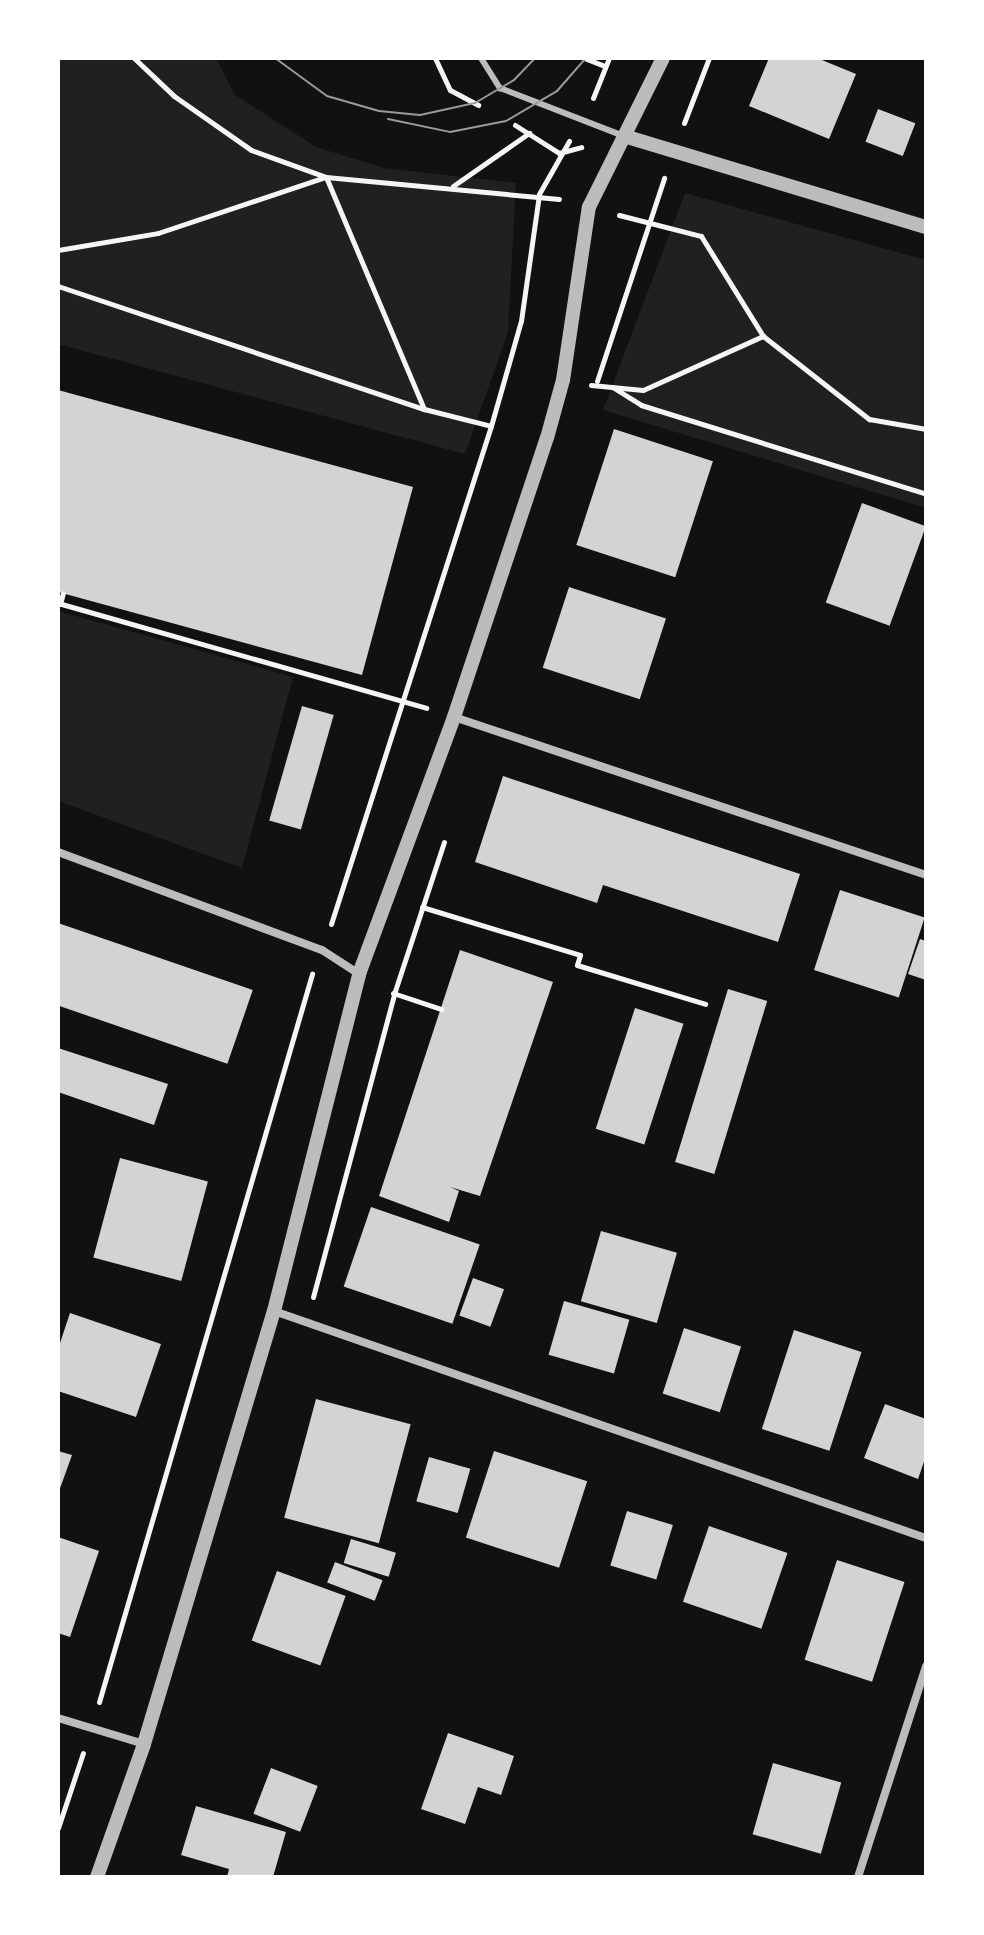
<!DOCTYPE html>
<style>
body{margin:0}
#map{position:relative;width:984px;height:1935px;overflow:hidden;background:#111;font-family:Cabin,sans-serif}
div>[style]{position:absolute}
[style*='--x']{left:calc(var(--x)*1px);top:calc(var(--y)*1px);width:calc(var(--w)*1px);rotate:calc(var(--a)*1deg)}
.green>*{inset:0;background:#202020}
.building>*{inset:0;background:#d3d3d3;transform-origin:0 0}
.path>*{height:5px;margin:-2.5px;padding:0 2.5px;transform-origin:2.5px;border-radius:2.5px;background:#f5f5f5}
.service>*{height:6px;margin:-3px;padding:0 3px;transform-origin:3px;border-radius:3px;background:#bcbcbc}
.minor>*{height:8px;margin:-4px;padding:0 4px;transform-origin:4px;border-radius:4px;background:#bcbcbc}
.tertiary>*{height:14px;margin:-7px;padding:0 7px;transform-origin:7px;border-radius:7px;background:#bcbcbc}
.tram>*{height:2px;margin:-1px;padding:0 1px;transform-origin:1px;border-radius:1px;background:#9a9a9a}
span{translate:-50% -50%;white-space:nowrap;text-align:center;line-height:1.15;-webkit-text-stroke:8px #fff;paint-order:stroke}
.frame{position:absolute;inset:0;border:60px solid #fff;pointer-events:none}
</style>
<div id="map">
<div class="green">
<div style="clip-path:polygon(58px 58px,216px 58px,234px 94px,316px 147px,384px 168px,516px 183px,508px 332px,465px 454px,58px 344px)"></div>
<div style="clip-path:polygon(685px 193px,926px 260px,926px 508px,603px 410px)"></div>
<div style="clip-path:polygon(58px 611px,293px 677px,242px 868px,58px 801px)"></div>
</div>
<div class="building">
<div style="clip-path:polygon(769px 58px,817px 58px,856px 74px,829px 139px,749px 106px)"></div>
<div style="left:878px;top:109px;width:40px;height:35px;rotate:21deg"></div>
<div style="clip-path:polygon(58px 390px,413px 487px,362px 675px,58px 592px)"></div>
<div style="left:614px;top:429px;width:104px;height:122px;rotate:18deg"></div>
<div style="left:862px;top:503px;width:68px;height:106px;rotate:20deg"></div>
<div style="left:569px;top:587px;width:102px;height:85px;rotate:18deg"></div>
<div style="left:302px;top:706px;width:33px;height:119px;rotate:16deg"></div>
<div style="clip-path:polygon(503px 776px,800px 874px,778px 942px,603px 885px,597px 903px,475px 862px)"></div>
<div style="left:840px;top:890px;width:89px;height:84px;rotate:18deg"></div>
<div style="left:58px;top:923px;width:206px;height:78px;rotate:19deg"></div>
<div style="clip-path:polygon(920px 939px,926px 941px,926px 980px,908px 974px)"></div>
<div style="clip-path:polygon(460px 950px,553px 982px,480px 1196px,450px 1187px,459px 1191px,449px 1222px,379px 1196px)"></div>
<div style="left:728px;top:989px;width:41px;height:181px;rotate:17deg"></div>
<div style="left:635px;top:1008px;width:51px;height:127px;rotate:18deg"></div>
<div style="clip-path:polygon(58px 1048px,168px 1084px,154px 1125px,58px 1092px)"></div>
<div style="left:120px;top:1158px;width:91px;height:103px;rotate:15deg"></div>
<div style="left:371px;top:1207px;width:115px;height:84px;rotate:19deg"></div>
<div style="left:601px;top:1231px;width:79px;height:73px;rotate:16deg"></div>
<div style="left:473px;top:1278px;width:33px;height:40px;rotate:20deg"></div>
<div style="left:564px;top:1301px;width:68px;height:56px;rotate:16deg"></div>
<div style="clip-path:polygon(70px 1313px,161px 1344px,136px 1417px,58px 1391px,58px 1349px)"></div>
<div style="left:684px;top:1328px;width:60px;height:69px;rotate:18deg"></div>
<div style="left:794px;top:1330px;width:71px;height:104px;rotate:18deg"></div>
<div style="left:316px;top:1399px;width:98px;height:123px;rotate:15deg"></div>
<div style="clip-path:polygon(885px 1404px,926px 1419px,926px 1456px,918px 1479px,864px 1458px)"></div>
<div style="clip-path:polygon(58px 1451px,72px 1455px,58px 1494px)"></div>
<div style="left:494px;top:1451px;width:98px;height:91px;rotate:18deg"></div>
<div style="left:429px;top:1457px;width:43px;height:46px;rotate:16deg"></div>
<div style="left:627px;top:1511px;width:48px;height:57px;rotate:17deg"></div>
<div style="left:709px;top:1526px;width:83px;height:80px;rotate:19deg"></div>
<div style="clip-path:polygon(58px 1537px,99px 1551px,70px 1637px,58px 1633px)"></div>
<div style="left:351px;top:1539px;width:47px;height:25px;rotate:17deg"></div>
<div style="left:837px;top:1560px;width:71px;height:105px;rotate:18deg"></div>
<div style="left:335px;top:1562px;width:51px;height:22px;rotate:21deg"></div>
<div style="left:277px;top:1571px;width:73px;height:74px;rotate:20deg"></div>
<div style="clip-path:polygon(448px 1733px,514px 1756px,501px 1795px,478px 1787px,465px 1824px,421px 1809px)"></div>
<div style="left:773px;top:1763px;width:71px;height:74px;rotate:16deg"></div>
<div style="left:271px;top:1768px;width:50px;height:49px;rotate:21deg"></div>
<div style="clip-path:polygon(196px 1806px,286px 1832px,273px 1877px,227px 1877px,229px 1869px,181px 1855px)"></div>
</div>
<div class="path">
<div style="--x:134;--y:58;--w:55;--a:43.5"></div>
<div style="--x:174;--y:96;--w:94;--a:35"></div>
<div style="--x:251;--y:150;--w:80;--a:19.8"></div>
<div style="--x:326;--y:177;--w:234;--a:5.4"></div>
<div style="--x:435;--y:58;--w:35;--a:65"></div>
<div style="--x:450;--y:90;--w:32;--a:28"></div>
<div style="--x:584;--y:58;--w:22;--a:21"></div>
<div style="--x:593;--y:98;--w:43;--a:-68.2"></div>
<div style="--x:684;--y:123;--w:70;--a:-69"></div>
<div style="--x:515;--y:125;--w:52;--a:32.5"></div>
<div style="--x:559;--y:153;--w:23;--a:-15"></div>
<div style="--x:326;--y:177;--w:252;--a:67.1"></div>
<div style="--x:424;--y:409;--w:69;--a:14.2"></div>
<div style="--x:453;--y:186;--w:93;--a:-34.9"></div>
<div style="--x:619;--y:215;--w:85;--a:14.4"></div>
<div style="--x:701;--y:236;--w:118;--a:58.2"></div>
<div style="--x:58;--y:250;--w:101;--a:-9.6"></div>
<div style="--x:158;--y:233;--w:176;--a:-18.5"></div>
<div style="--x:58;--y:286;--w:386;--a:18.6"></div>
<div style="--x:597;--y:381;--w:214;--a:-71.7"></div>
<div style="--x:591;--y:385;--w:52;--a:5.5"></div>
<div style="--x:643;--y:390;--w:132;--a:-24.2"></div>
<div style="--x:763;--y:336;--w:135;--a:38.1"></div>
<div style="--x:869;--y:419;--w:58;--a:10"></div>
<div style="--x:614;--y:388;--w:32;--a:32"></div>
<div style="--x:641;--y:405;--w:299;--a:17.3"></div>
<div style="--x:58;--y:603;--w:383;--a:15.9"></div>
<div style="--x:60;--y:604;--w:11;--a:-75"></div>
<div style="--x:422;--y:907;--w:165;--a:16.9"></div>
<div style="--x:580;--y:955;--w:10;--a:107"></div>
<div style="--x:577;--y:965;--w:134;--a:16.9"></div>
<div style="--x:331;--y:924;--w:523;--a:-72.19"></div>
<div style="--x:491;--y:426;--w:109;--a:-74.1"></div>
<div style="--x:521;--y:321;--w:128;--a:-81.9"></div>
<div style="--x:539;--y:194;--w:61;--a:-60.5"></div>
<div style="--x:393;--y:993;--w:51;--a:18.4"></div>
<div style="--x:313;--y:1297;--w:314;--a:-75"></div>
<div style="--x:394;--y:994;--w:160;--a:-71.8"></div>
<div style="--x:99;--y:1702;--w:759;--a:-73.69"></div>
<div style="--x:58;--y:1828;--w:79;--a:-71.6"></div>
</div>
<div class="service">
<div style="--x:481;--y:58;--w:36;--a:58"></div>
<div style="--x:500;--y:88;--w:133;--a:21.2"></div>
</div>
<div class="minor">
<div style="--x:454;--y:717;--w:498;--a:18.5"></div>
<div style="--x:58;--y:852;--w:282;--a:20.4"></div>
<div style="--x:322;--y:950;--w:44;--a:33"></div>
<div style="--x:274;--y:1311;--w:690;--a:19.2"></div>
<div style="--x:58;--y:1718;--w:90;--a:16.8"></div>
<div style="--x:858;--y:1877;--w:222;--a:-72.1"></div>
</div>
<div class="tertiary">
<div style="--x:624;--y:136;--w:315;--a:16.8"></div>
<div style="--x:97;--y:1877;--w:141;--a:-70.5"></div>
<div style="--x:144;--y:1744;--w:452;--a:-73.3"></div>
<div style="--x:274;--y:1311;--w:348;--a:-75.8"></div>
<div style="--x:359;--y:974;--w:274;--a:-69.7"></div>
<div style="--x:454;--y:717;--w:294;--a:-71.6"></div>
<div style="--x:547;--y:438;--w:60;--a:-74.6"></div>
<div style="--x:563;--y:380;--w:175;--a:-81.5"></div>
<div style="--x:589;--y:207;--w:166;--a:-63.6"></div>
</div>
<div class="tram">
<div style="--x:275;--y:58;--w:64;--a:36.2"></div>
<div style="--x:327;--y:96;--w:54;--a:16.1"></div>
<div style="--x:379;--y:111;--w:41;--a:5.6"></div>
<div style="--x:420;--y:115;--w:56;--a:-12.3"></div>
<div style="--x:475;--y:103;--w:45;--a:-30.5"></div>
<div style="--x:514;--y:80;--w:30;--a:-46"></div>
<div style="--x:388;--y:119;--w:63;--a:11.8"></div>
<div style="--x:450;--y:132;--w:57;--a:-11.1"></div>
<div style="--x:506;--y:121;--w:59;--a:-30.5"></div>
<div style="--x:557;--y:91;--w:44;--a:-48.7"></div>
</div>
<div class="frame"></div>
</div>
